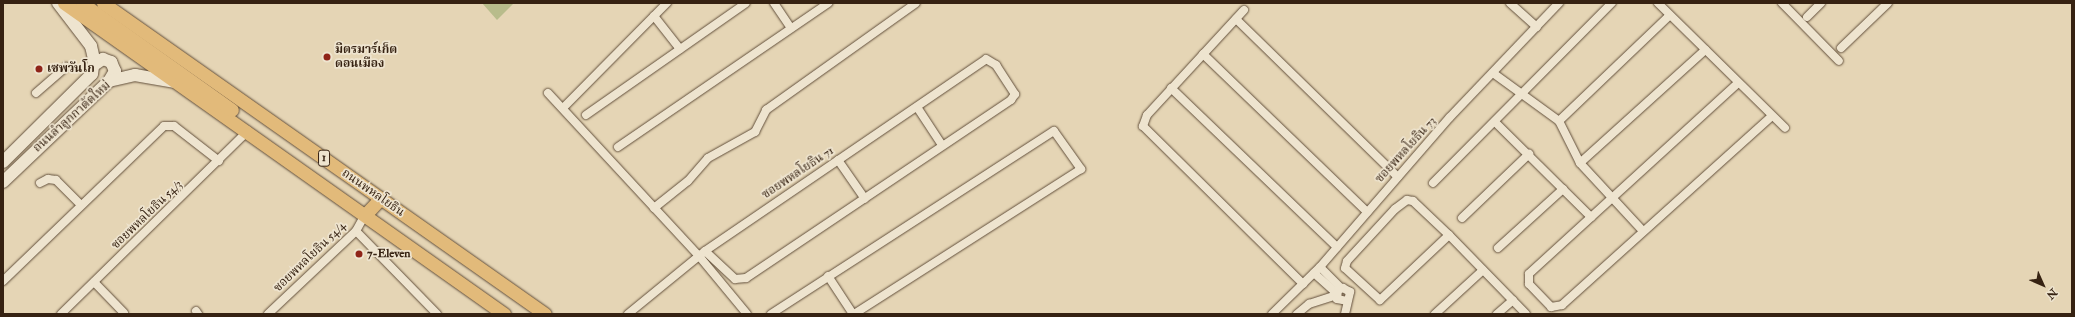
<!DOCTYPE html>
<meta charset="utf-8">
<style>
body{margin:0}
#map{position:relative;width:2075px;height:317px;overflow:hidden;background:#e5d5b5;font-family:"IM FELL Double Pica","Noto Serif Thai",serif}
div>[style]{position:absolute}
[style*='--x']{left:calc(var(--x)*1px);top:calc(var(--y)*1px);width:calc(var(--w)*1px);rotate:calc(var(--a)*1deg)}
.green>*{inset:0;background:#b8bc8b}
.roads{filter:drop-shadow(0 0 1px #624f3b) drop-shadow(0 0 1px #624f3b)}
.street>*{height:8px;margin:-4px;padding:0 4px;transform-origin:4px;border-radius:4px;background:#eee4cf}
.secondary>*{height:12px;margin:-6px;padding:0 6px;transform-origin:6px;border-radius:6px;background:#eee4cf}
.primary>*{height:13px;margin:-6.5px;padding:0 6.5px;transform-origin:6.5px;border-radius:6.5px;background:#e2ba7a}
.dots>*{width:11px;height:11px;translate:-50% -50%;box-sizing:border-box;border:2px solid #eee4cf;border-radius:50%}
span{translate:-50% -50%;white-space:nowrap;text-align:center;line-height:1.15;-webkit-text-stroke:3.5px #eee4cf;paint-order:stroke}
.shield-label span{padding:1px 3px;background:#eee4cf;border:1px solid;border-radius:3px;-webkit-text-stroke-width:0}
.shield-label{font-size:11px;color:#362212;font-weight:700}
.poi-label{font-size:12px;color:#362212;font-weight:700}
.left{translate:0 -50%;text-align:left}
.street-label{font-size:12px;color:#362212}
.frame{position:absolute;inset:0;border:4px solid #362212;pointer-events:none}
.north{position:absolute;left:2023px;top:265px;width:40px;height:40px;-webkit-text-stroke:3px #eee4cf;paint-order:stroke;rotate:135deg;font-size:11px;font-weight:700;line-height:16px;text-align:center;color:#362212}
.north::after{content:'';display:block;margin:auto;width:14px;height:18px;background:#362212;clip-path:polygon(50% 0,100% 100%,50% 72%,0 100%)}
</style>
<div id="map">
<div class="green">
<div style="clip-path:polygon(482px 3px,514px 3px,497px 20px)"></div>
</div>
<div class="roads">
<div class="street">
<div style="--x:774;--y:3;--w:30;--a:56"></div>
<div style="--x:1510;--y:3;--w:36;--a:42"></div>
<div style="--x:1658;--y:3;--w:178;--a:44.5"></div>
<div style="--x:1782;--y:3;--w:81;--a:45.5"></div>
<div style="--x:1244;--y:10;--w:143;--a:132.7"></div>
<div style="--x:1147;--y:115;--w:12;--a:110"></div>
<div style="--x:1143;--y:126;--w:225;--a:44.6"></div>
<div style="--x:654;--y:16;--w:42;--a:51.8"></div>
<div style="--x:1807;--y:17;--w:20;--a:-45"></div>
<div style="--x:1236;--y:19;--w:226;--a:44.3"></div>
<div style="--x:1841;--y:48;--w:65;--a:-43.8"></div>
<div style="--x:1203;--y:54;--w:228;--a:43.9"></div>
<div style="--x:1493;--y:73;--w:82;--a:36"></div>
<div style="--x:1559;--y:121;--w:47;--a:63.4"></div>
<div style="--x:1580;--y:163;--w:93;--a:47.2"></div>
<div style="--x:1738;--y:83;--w:283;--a:137.6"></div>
<div style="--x:1529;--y:274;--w:10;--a:90"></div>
<div style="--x:1529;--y:284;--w:32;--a:46"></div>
<div style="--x:1551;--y:307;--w:11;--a:-10"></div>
<div style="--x:1562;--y:305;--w:281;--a:-42"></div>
<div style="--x:1171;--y:88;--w:230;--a:43.8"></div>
<div style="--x:36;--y:93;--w:40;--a:-41"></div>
<div style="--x:548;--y:93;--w:222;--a:47.2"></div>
<div style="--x:699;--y:256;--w:75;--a:50.4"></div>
<div style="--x:917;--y:107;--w:45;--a:56.7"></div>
<div style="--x:563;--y:108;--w:148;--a:-45.3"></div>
<div style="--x:586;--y:115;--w:195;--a:-35"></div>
<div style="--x:1559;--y:121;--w:153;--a:-43.7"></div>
<div style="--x:1496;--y:123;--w:134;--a:44.7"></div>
<div style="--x:618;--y:147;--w:255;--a:-34.4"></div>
<div style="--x:838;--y:160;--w:47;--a:55.3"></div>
<div style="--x:1580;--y:163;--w:169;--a:-42.1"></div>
<div style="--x:40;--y:183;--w:9;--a:-27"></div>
<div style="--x:48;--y:179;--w:8;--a:7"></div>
<div style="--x:56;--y:180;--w:35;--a:45"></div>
<div style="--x:1433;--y:183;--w:254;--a:-45.2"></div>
<div style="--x:654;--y:208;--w:43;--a:-38.5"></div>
<div style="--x:688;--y:181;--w:30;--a:-49"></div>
<div style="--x:708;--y:158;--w:54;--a:-29"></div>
<div style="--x:755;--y:132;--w:25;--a:-63"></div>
<div style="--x:766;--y:110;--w:184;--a:-35.5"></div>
<div style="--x:1462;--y:218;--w:93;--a:-43.7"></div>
<div style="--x:356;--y:231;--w:116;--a:45.7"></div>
<div style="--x:1449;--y:235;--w:95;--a:136.7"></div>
<div style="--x:1380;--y:300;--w:47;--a:-137.6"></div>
<div style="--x:1345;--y:268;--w:7;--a:-74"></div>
<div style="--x:1347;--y:261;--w:71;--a:-47.3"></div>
<div style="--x:1395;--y:209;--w:15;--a:-37"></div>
<div style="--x:1407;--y:200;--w:6;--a:9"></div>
<div style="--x:1413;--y:201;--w:50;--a:43.4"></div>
<div style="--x:1449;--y:235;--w:110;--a:45.7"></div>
<div style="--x:1498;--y:248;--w:88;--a:-42.2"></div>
<div style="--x:1320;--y:267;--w:30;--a:45"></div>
<div style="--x:1314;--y:273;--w:30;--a:42"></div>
<div style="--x:828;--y:276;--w:45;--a:56.7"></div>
<div style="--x:3;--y:281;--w:223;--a:-43.9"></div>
<div style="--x:164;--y:126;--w:10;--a:0"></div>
<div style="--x:174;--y:126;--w:57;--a:37.9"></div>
<div style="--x:94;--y:282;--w:43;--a:45.9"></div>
<div style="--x:196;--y:311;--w:4;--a:56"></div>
<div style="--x:61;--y:314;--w:262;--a:-44.4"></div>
<div style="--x:268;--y:314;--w:121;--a:-43.3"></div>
<div style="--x:356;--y:231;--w:18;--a:-61"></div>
<div style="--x:628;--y:314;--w:99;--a:-39.3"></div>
<div style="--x:705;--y:251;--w:340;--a:-34.3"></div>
<div style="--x:986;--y:59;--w:12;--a:31"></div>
<div style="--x:996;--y:65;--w:35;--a:57"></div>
<div style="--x:1015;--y:94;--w:7;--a:124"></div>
<div style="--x:1011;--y:100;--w:319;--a:146.1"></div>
<div style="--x:746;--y:278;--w:11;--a:175"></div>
<div style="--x:735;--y:279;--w:41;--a:-137"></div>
<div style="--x:771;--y:314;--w:337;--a:-32.9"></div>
<div style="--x:1054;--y:131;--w:47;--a:54.6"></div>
<div style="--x:1081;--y:169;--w:269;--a:147.4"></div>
<div style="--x:1272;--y:314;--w:67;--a:-44.4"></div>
<div style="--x:1320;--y:267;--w:198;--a:-49.1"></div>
<div style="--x:1450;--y:117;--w:158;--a:-46.3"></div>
<div style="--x:1297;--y:314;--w:16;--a:-40"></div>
<div style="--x:1309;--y:304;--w:28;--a:-18"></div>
<div style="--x:1345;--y:314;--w:23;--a:-77"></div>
<div style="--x:1350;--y:292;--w:8;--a:-150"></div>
<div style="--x:1343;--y:288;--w:5;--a:158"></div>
<div style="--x:1338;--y:290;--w:9;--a:96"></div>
<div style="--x:1337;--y:299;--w:10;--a:11"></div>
<div style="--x:1435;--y:314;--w:65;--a:-42.5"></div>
<div style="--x:1497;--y:314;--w:21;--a:-41"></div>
</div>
<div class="secondary">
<div style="--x:94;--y:65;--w:11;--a:-34"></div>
<div style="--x:103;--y:59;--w:9;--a:21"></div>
<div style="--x:111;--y:62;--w:10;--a:66"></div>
<div style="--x:115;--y:71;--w:12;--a:121"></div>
<div style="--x:3;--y:162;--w:125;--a:-44.7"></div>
<div style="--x:92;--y:74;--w:15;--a:-82"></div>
<div style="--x:94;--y:59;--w:13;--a:-103"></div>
<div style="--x:91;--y:46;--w:54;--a:-127.5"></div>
<div style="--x:3;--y:182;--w:146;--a:-43.6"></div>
<div style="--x:109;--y:81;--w:27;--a:-13"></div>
<div style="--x:135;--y:75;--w:41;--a:9.9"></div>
</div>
<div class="primary">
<div style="--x:64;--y:3;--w:539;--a:35.25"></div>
<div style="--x:82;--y:3;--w:184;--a:35.5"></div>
<div style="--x:103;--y:3;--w:540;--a:35.13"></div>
<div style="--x:365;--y:215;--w:23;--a:-47"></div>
</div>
</div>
<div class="dots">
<div style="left:327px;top:57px;background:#8f2418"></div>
<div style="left:39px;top:69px;background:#8f2418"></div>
<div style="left:359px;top:254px;background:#8f2418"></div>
</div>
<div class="shield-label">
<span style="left:324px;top:158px">1</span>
</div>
<div class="poi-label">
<span class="left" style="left:335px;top:57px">มิตรมาร์เก็ต<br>ดอนเมือง</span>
<span class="left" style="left:47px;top:69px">เซพวันโก</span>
<span class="left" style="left:367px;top:254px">7-Eleven</span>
</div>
<div class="street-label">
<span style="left:72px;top:117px;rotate:-42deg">ถนนลำลูกกาตัดใหม่</span>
<span style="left:1406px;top:150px;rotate:-48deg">ซอยพหลโยธิน 73</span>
<span style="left:798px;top:173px;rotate:-34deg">ซอยพหลโยธิน 71</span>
<span style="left:373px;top:193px;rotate:35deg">ถนนพหลโยธิน</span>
<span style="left:147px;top:215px;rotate:-44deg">ซอยพหลโยธิน 54/3</span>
<span style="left:310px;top:257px;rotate:-44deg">ซอยพหลโยธิน 54/4</span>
</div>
<div class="frame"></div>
<div class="north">N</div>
</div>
